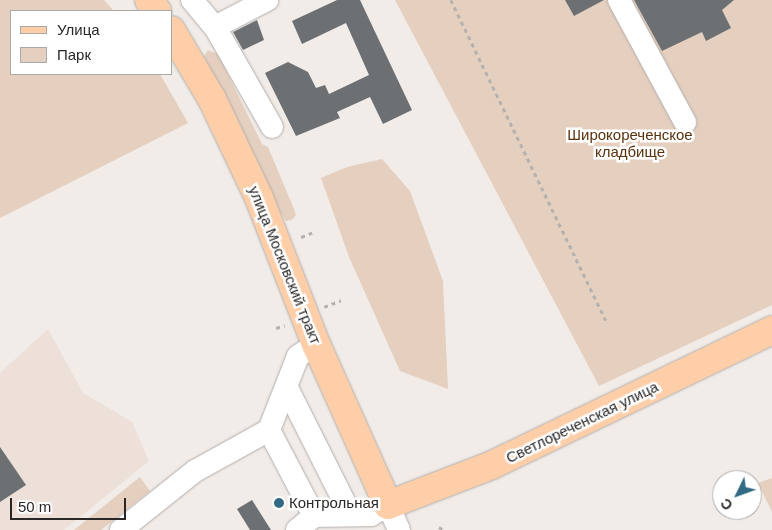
<!DOCTYPE html>
<meta charset="utf-8">
<style>
body{margin:0}
#map{position:relative;width:772px;height:530px;overflow:hidden;background:#f1ece8;font-family:Arial,sans-serif}
div>[style]{position:absolute}
[style*='--x']{left:calc(var(--x)*1px);top:calc(var(--y)*1px);width:calc(var(--w)*1px);rotate:calc(var(--a)*1deg)}
.built>*{inset:0;background:#ece0d8}
.green>*{inset:0;background:#e5cfbf}
.building>*{inset:0;background:#6c7073}
.path>*{height:2.5px;margin-top:-1.25px;transform-origin:0;background:repeating-linear-gradient(90deg,#b5b1ae 0 4px,transparent 0 8px)}
.roads{filter:drop-shadow(0 0 1px #b3aeab) drop-shadow(0 0 1px #b3aeab)}
.minor>*{height:22px;margin:-11px;padding:0 11px;transform-origin:11px;border-radius:11px;background:#fff}
.major>*{height:28px;margin:-14px;padding:0 14px;transform-origin:14px;border-radius:14px;background:#fdcea8}
.dots>*{width:14px;height:14px;translate:-50% -50%;box-sizing:border-box;border:2px solid #fff;border-radius:50%}
span{translate:-50% -50%;white-space:nowrap;text-align:center;line-height:1.15;-webkit-text-stroke:5px #fff;paint-order:stroke}
.park-label{font-size:15px;color:#5b320b}
.street-label{font-size:15px;color:#2a2827}
.poi-label{font-size:15px;color:#2a2827}
.left{translate:0 -50%;text-align:left}
.legend{position:absolute;left:10px;top:10px;width:162px;height:65px;box-sizing:border-box;background:#fff;border:1px solid #aaa9a9;margin:0;padding:6px 9px;list-style:none;font-size:15px;color:#2a2827}
.legend li{display:flex;align-items:center;gap:10px;height:25px}
.legend b{width:25px;border:1px solid #aaa9a9}
.north{position:absolute;left:712px;top:470px;width:50px;height:50px;box-sizing:border-box;background:#fff;border:1px solid #aaa9a9;border-radius:50%;rotate:228deg;font-size:14px;font-weight:700;line-height:20px;text-align:center;color:#2a2827}
.north::after{content:'';display:block;margin:auto;width:18px;height:22px;background:#326a84;clip-path:polygon(50% 0,100% 100%,50% 72%,0 100%)}
.scale{position:absolute;left:10px;top:498px;width:116px;height:22px;box-sizing:border-box;border:2px solid #2a2827;border-top:0;padding-left:6px;font-size:15px;line-height:18px;white-space:nowrap;color:#2a2827;-webkit-text-stroke:4px #fff;paint-order:stroke}
</style>
<div id="map">
<div class="built">
<div style="clip-path:polygon(48px 329px,83px 393px,132px 422px,149px 461px,64px 530px,0 530px,0 373px)"></div>
</div>
<div class="green">
<div style="clip-path:polygon(0 0,104px 0,114px 11px,11px 11px,11px 74px,160px 74px,188px 123px,0 218px)"></div>
<div style="clip-path:polygon(395px 0,772px 0,772px 305px,599px 386px)"></div>
<div style="clip-path:polygon(208px 50px,218px 54px,262px 144px,268px 147px,294px 209px,296px 215px,292px 220px,286px 221px,274px 202px,204px 56px)"></div>
<div style="clip-path:polygon(382px 159px,410px 191px,443px 281px,448px 389px,400px 371px,349px 257px,321px 178px,347px 167px)"></div>
<div style="clip-path:polygon(140px 477px,150px 491px,101px 530px,74px 530px)"></div>
<div style="clip-path:polygon(772px 478px,772px 512px,758px 483px)"></div>
</div>
<div class="building">
<div style="clip-path:polygon(337px 0,360px 0,412px 110px,383px 124px,370px 97px,337px 112px,340px 118px,296px 136px,265px 73px,288px 62px,308px 72px,316px 88px,325px 85px,329px 94px,369px 75px,346px 23px,302px 44px,292px 21px)"></div>
<div style="clip-path:polygon(565px 0,604px 0,574px 16px)"></div>
<div style="clip-path:polygon(634px 0,734px 0,722px 10px,731px 28px,706px 41px,702px 32px,662px 51px)"></div>
<div style="clip-path:polygon(257px 20px,264px 40px,243px 50px,233px 32px)"></div>
<div style="clip-path:polygon(0 447px,26px 485px,0 502px)"></div>
<div style="clip-path:polygon(252px 500px,271px 530px,250px 530px,237px 509px)"></div>
</div>
<div class="path">
<div style="--x:451;--y:0;--w:356;--a:64.2"></div>
<div style="--x:301;--y:237;--w:14;--a:-21"></div>
<div style="--x:324;--y:307;--w:18;--a:-22"></div>
<div style="--x:276;--y:328;--w:9;--a:-18"></div>
<div style="--x:439;--y:527;--w:6;--a:31"></div>
</div>
<div class="roads">
<div class="minor">
<div style="--x:192;--y:0;--w:35;--a:50"></div>
<div style="--x:215;--y:27;--w:115;--a:60.3"></div>
<div style="--x:619;--y:0;--w:139;--a:61.6"></div>
<div style="--x:215;--y:27;--w:59;--a:-27.4"></div>
<div style="--x:316;--y:344;--w:22;--a:146"></div>
<div style="--x:298;--y:356;--w:79;--a:111.4"></div>
<div style="--x:269;--y:430;--w:97;--a:62.4"></div>
<div style="--x:314;--y:516;--w:57;--a:-1"></div>
<div style="--x:371;--y:515;--w:20;--a:-30"></div>
<div style="--x:388;--y:505;--w:27;--a:66"></div>
<div style="--x:287;--y:388;--w:140;--a:63.3"></div>
<div style="--x:121;--y:530;--w:95;--a:-38.6"></div>
<div style="--x:195;--y:471;--w:85;--a:-29"></div>
<div style="--x:297;--y:530;--w:22;--a:-39"></div>
</div>
<div class="major">
<div style="--x:149;--y:0;--w:14;--a:54"></div>
<div style="--x:171;--y:30;--w:80;--a:59.3"></div>
<div style="--x:212;--y:99;--w:110;--a:64.6"></div>
<div style="--x:259;--y:198;--w:157;--a:68.7"></div>
<div style="--x:316;--y:344;--w:176;--a:65.9"></div>
<div style="--x:388;--y:505;--w:111;--a:-21"></div>
<div style="--x:492;--y:465;--w:311;--a:-25.7"></div>
</div>
</div>
<div class="dots">
<div style="left:279px;top:503px;background:#326a84"></div>
</div>
<div class="park-label">
<span style="left:630px;top:143px">Широкореченское<br>кладбище</span>
</div>
<div class="street-label">
<span style="left:285px;top:265px;rotate:68deg">улица Московский тракт</span>
<span style="left:582px;top:422px;rotate:-26deg">Светлореченская улица</span>
</div>
<div class="poi-label">
<span class="left" style="left:289px;top:503px">Контрольная</span>
</div>
<ul class="legend">
<li><b style="height:6px;background:#fdcea8"></b>Улица</li>
<li><b style="height:14px;background:#e5cfbf"></b>Парк</li>
</ul>
<div class="north">С</div>
<div class="scale">50 m</div>
</div>
